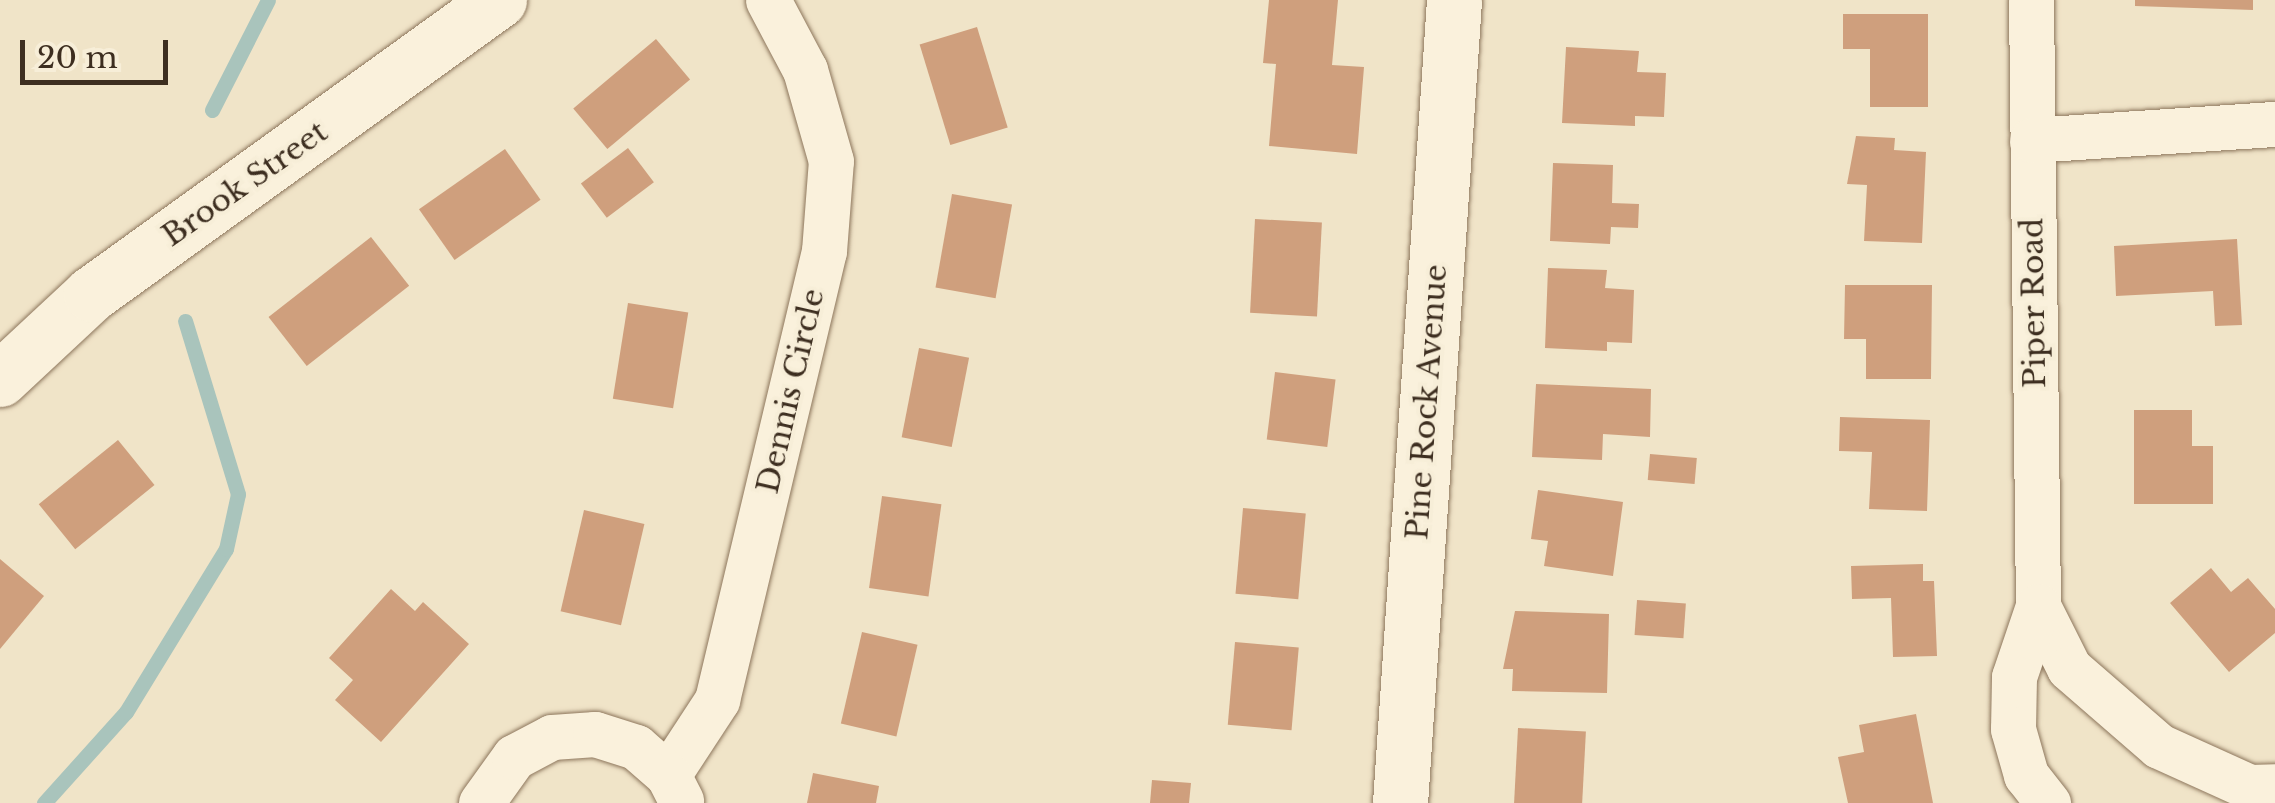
<!DOCTYPE html>
<style>
body{margin:0}
#map{position:relative;width:2275px;height:803px;overflow:hidden;background:#f0e4c8;font-family:"Libre Baskerville",serif}
div>[style]{position:absolute}
[style*='--x']{left:calc(var(--x)*1px);top:calc(var(--y)*1px);width:calc(var(--w)*1px);rotate:calc(var(--a)*1deg)}
.stream>*{height:15px;margin:-7.5px;padding:0 7.5px;transform-origin:7.5px;border-radius:7.5px;background:#a9c4bc}
.building>*{inset:0;background:#cf9f7d;transform-origin:0 0}
.roads{filter:drop-shadow(0 0 2px #8d765c) drop-shadow(0 0 2px #8d765c)}
.street>*{height:45px;margin:-22.5px;padding:0 22.5px;transform-origin:22.5px;border-radius:22.5px;background:#faf1dc}
.secondary>*{height:55px;margin:-27.5px;padding:0 27.5px;transform-origin:27.5px;border-radius:27.5px;background:#faf1dc}
span{translate:-50% -50%;white-space:nowrap;text-align:center;line-height:1.15;-webkit-text-stroke:8px #f7eed8;paint-order:stroke}
.street-label{font-size:30px;color:#3d2e20}
.scale{position:absolute;left:20px;top:40px;width:148px;height:45px;box-sizing:border-box;border:5px solid #3d2e20;border-top:0;padding-left:12px;font-size:30px;line-height:35px;white-space:nowrap;color:#3d2e20;-webkit-text-stroke:8px #f7eed8;paint-order:stroke}
</style>
<div id="map">
<div class="stream">
<div style="--x:212;--y:110;--w:123;--a:-63"></div>
<div style="--x:44;--y:803;--w:122;--a:-48"></div>
<div style="--x:126;--y:712;--w:191;--a:-58.5"></div>
<div style="--x:226;--y:549;--w:56;--a:-77.7"></div>
<div style="--x:238;--y:494;--w:181;--a:-107"></div>
</div>
<div class="building">
<div style="clip-path:polygon(1269px 0,1338px 0,1332px 65px,1364px 67px,1357px 154px,1269px 146px,1276px 64px,1263px 63px)"></div>
<div style="clip-path:polygon(2135px 0,2253px 0,2253px 10px,2135px 6px)"></div>
<div style="clip-path:polygon(1843px 14px,1928px 14px,1928px 107px,1870px 107px,1870px 49px,1843px 49px)"></div>
<div style="left:977px;top:27px;width:105px;height:60px;rotate:73deg"></div>
<div style="left:656px;top:39px;width:53px;height:108px;rotate:50deg"></div>
<div style="clip-path:polygon(1566px 47px,1639px 51px,1637px 72px,1666px 73px,1664px 117px,1635px 116px,1635px 126px,1562px 123px)"></div>
<div style="clip-path:polygon(1856px 136px,1895px 138px,1894px 150px,1926px 152px,1922px 243px,1864px 241px,1867px 185px,1847px 184px)"></div>
<div style="left:628px;top:148px;width:43px;height:59px;rotate:53deg"></div>
<div style="left:505px;top:149px;width:62px;height:105px;rotate:55deg"></div>
<div style="clip-path:polygon(1553px 163px,1613px 165px,1612px 203px,1639px 204px,1638px 228px,1611px 227px,1610px 244px,1550px 241px)"></div>
<div style="left:952px;top:194px;width:61px;height:95px;rotate:10deg"></div>
<div style="left:1255px;top:219px;width:67px;height:94px;rotate:3deg"></div>
<div style="left:371px;top:237px;width:62px;height:130px;rotate:52deg"></div>
<div style="clip-path:polygon(2237px 239px,2242px 325px,2215px 326px,2213px 291px,2116px 296px,2114px 246px)"></div>
<div style="clip-path:polygon(1548px 268px,1607px 270px,1605px 288px,1634px 290px,1632px 343px,1607px 342px,1607px 351px,1545px 348px)"></div>
<div style="clip-path:polygon(1845px 285px,1932px 285px,1931px 379px,1866px 379px,1866px 339px,1844px 339px)"></div>
<div style="left:628px;top:303px;width:61px;height:97px;rotate:9deg"></div>
<div style="left:919px;top:348px;width:51px;height:91px;rotate:11deg"></div>
<div style="left:1275px;top:372px;width:61px;height:68px;rotate:7deg"></div>
<div style="clip-path:polygon(1536px 384px,1651px 389px,1650px 437px,1603px 434px,1602px 460px,1532px 457px)"></div>
<div style="clip-path:polygon(2134px 410px,2192px 410px,2192px 446px,2213px 446px,2213px 504px,2134px 504px)"></div>
<div style="clip-path:polygon(1840px 417px,1930px 420px,1927px 511px,1869px 509px,1872px 452px,1839px 451px)"></div>
<div style="left:118px;top:440px;width:58px;height:102px;rotate:51deg"></div>
<div style="left:1650px;top:454px;width:47px;height:26px;rotate:5deg"></div>
<div style="clip-path:polygon(1538px 490px,1623px 502px,1613px 576px,1544px 566px,1548px 541px,1531px 539px)"></div>
<div style="left:882px;top:496px;width:60px;height:93px;rotate:8deg"></div>
<div style="left:1243px;top:508px;width:63px;height:86px;rotate:5deg"></div>
<div style="left:584px;top:510px;width:62px;height:104px;rotate:13deg"></div>
<div style="clip-path:polygon(0 559px,44px 596px,0 649px)"></div>
<div style="clip-path:polygon(1923px 564px,1923px 581px,1934px 581px,1937px 656px,1893px 657px,1891px 598px,1852px 599px,1851px 566px)"></div>
<div style="clip-path:polygon(2211px 568px,2231px 592px,2248px 578px,2275px 609px,2275px 633px,2229px 672px,2170px 603px)"></div>
<div style="clip-path:polygon(391px 589px,415px 611px,423px 602px,469px 644px,381px 742px,335px 700px,353px 680px,329px 658px)"></div>
<div style="left:1637px;top:600px;width:49px;height:35px;rotate:4deg"></div>
<div style="clip-path:polygon(1515px 611px,1609px 614px,1607px 693px,1512px 691px,1513px 669px,1503px 669px)"></div>
<div style="left:862px;top:632px;width:57px;height:94px;rotate:13deg"></div>
<div style="left:1235px;top:642px;width:64px;height:83px;rotate:5deg"></div>
<div style="clip-path:polygon(1916px 714px,1933px 803px,1848px 803px,1838px 757px,1864px 752px,1859px 725px)"></div>
<div style="left:1518px;top:728px;width:68px;height:75px;rotate:3deg"></div>
<div style="clip-path:polygon(813px 773px,879px 786px,876px 803px,807px 803px)"></div>
<div style="clip-path:polygon(1152px 780px,1191px 783px,1189px 803px,1150px 803px)"></div>
</div>
<div class="roads">
<div class="street">
<div style="--x:2031;--y:0;--w:606;--a:89.34"></div>
<div style="--x:2038;--y:606;--w:69;--a:63.4"></div>
<div style="--x:2069;--y:668;--w:119;--a:40.9"></div>
<div style="--x:2159;--y:746;--w:100;--a:24.3"></div>
<div style="--x:2250;--y:787;--w:25;--a:-2"></div>
<div style="--x:2032;--y:140;--w:244;--a:-3.8"></div>
<div style="--x:2038;--y:606;--w:75;--a:108.7"></div>
<div style="--x:2014;--y:677;--w:52;--a:91.1"></div>
<div style="--x:2013;--y:729;--w:48;--a:74.2"></div>
<div style="--x:2026;--y:775;--w:36;--a:52"></div>
<div style="--x:668;--y:775;--w:90;--a:-56.8"></div>
<div style="--x:717;--y:700;--w:462;--a:-76.6"></div>
<div style="--x:824;--y:251;--w:90;--a:-85.6"></div>
<div style="--x:831;--y:161;--w:95;--a:-105.9"></div>
<div style="--x:805;--y:70;--w:79;--a:-117.9"></div>
<div style="--x:481;--y:803;--w:57;--a:-54.3"></div>
<div style="--x:514;--y:757;--w:43;--a:-27.8"></div>
<div style="--x:552;--y:737;--w:43;--a:-4"></div>
<div style="--x:595;--y:734;--w:43;--a:17.6"></div>
<div style="--x:636;--y:747;--w:43;--a:41.2"></div>
<div style="--x:668;--y:775;--w:29;--a:63"></div>
</div>
<div class="secondary">
<div style="--x:0;--y:379;--w:125;--a:-43"></div>
<div style="--x:91;--y:294;--w:503;--a:-35.78"></div>
<div style="--x:1400;--y:803;--w:805;--a:-86.15"></div>
</div>
</div>
<div class="street-label">
<span style="left:245px;top:184px;rotate:-35deg">Brook Street</span>
<span style="left:2034px;top:303px;rotate:-91deg">Piper Road</span>
<span style="left:791px;top:391px;rotate:-77deg">Dennis Circle</span>
<span style="left:1427px;top:402px;rotate:-86deg">Pine Rock Avenue</span>
</div>
<div class="scale">20 m</div>
</div>
